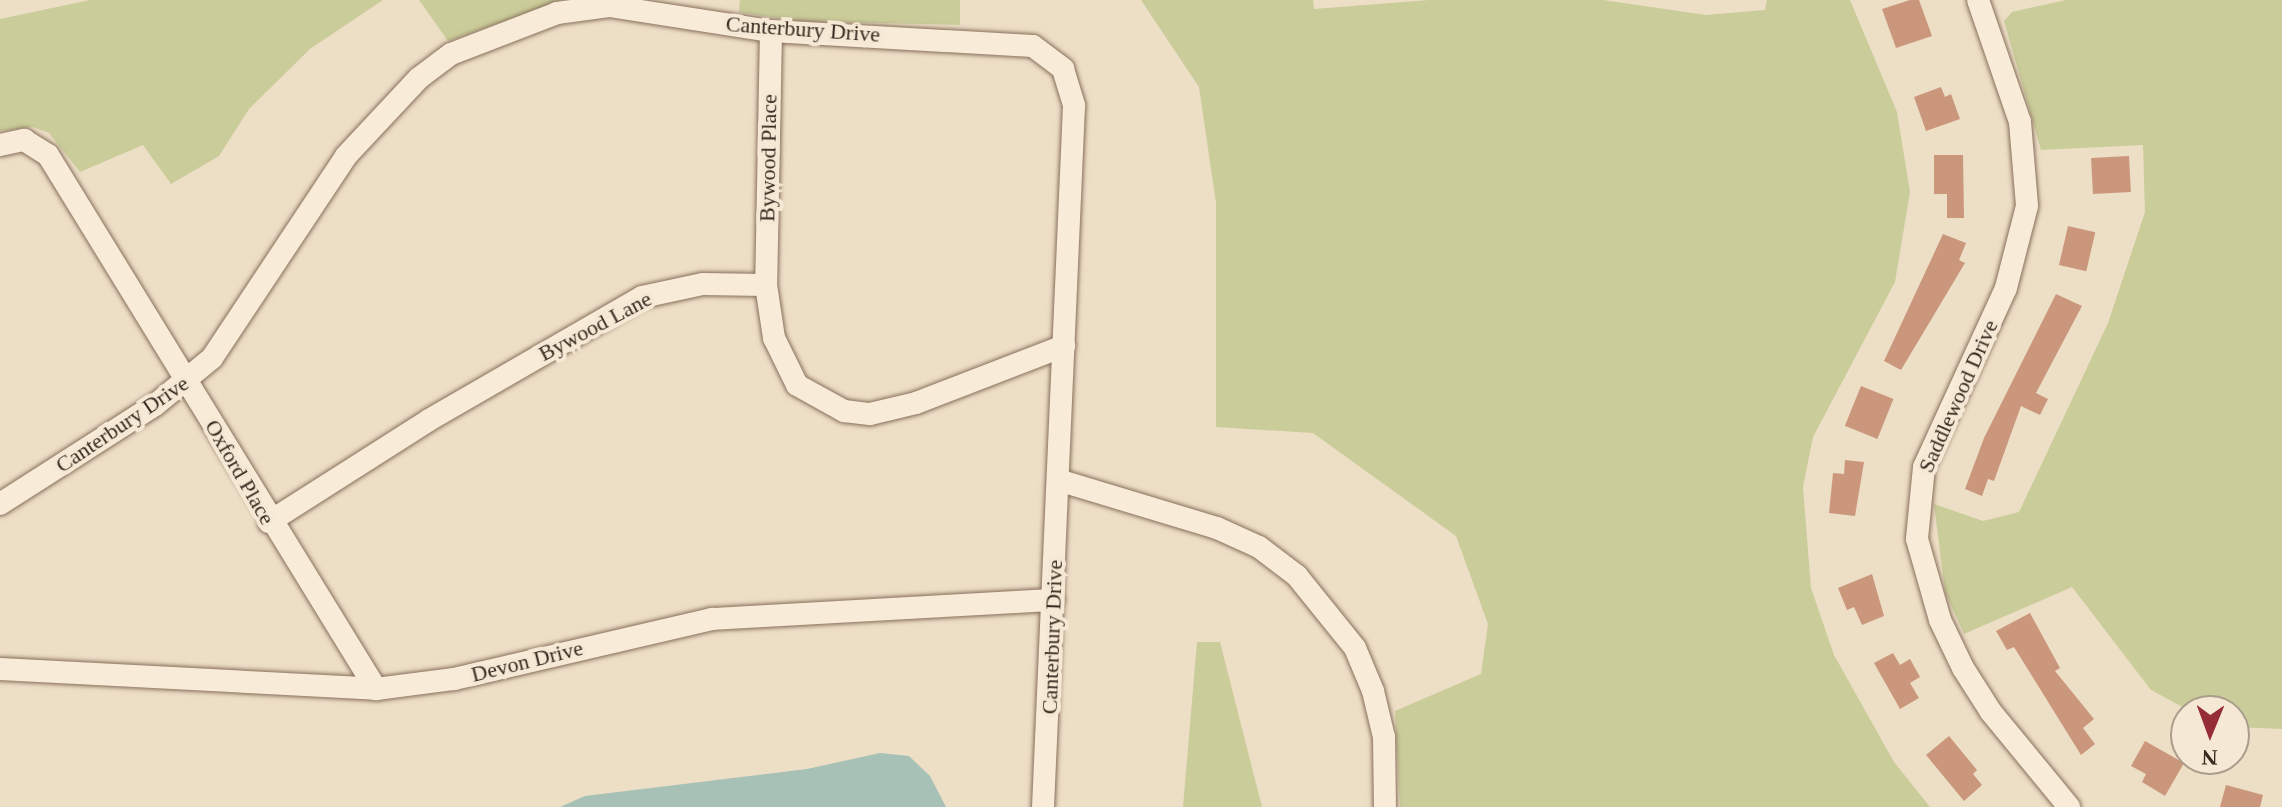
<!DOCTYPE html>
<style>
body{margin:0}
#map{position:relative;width:2282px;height:807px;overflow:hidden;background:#eddec6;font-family:"Times New Roman",serif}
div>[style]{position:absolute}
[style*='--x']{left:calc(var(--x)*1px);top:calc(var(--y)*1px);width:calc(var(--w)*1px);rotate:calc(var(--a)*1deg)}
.green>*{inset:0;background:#cacc9a}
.water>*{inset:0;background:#a7c1b7}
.building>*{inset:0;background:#cb977c;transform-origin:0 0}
.roads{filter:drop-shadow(0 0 2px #88705c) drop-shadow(0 0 2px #88705c)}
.street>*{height:22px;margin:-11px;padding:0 11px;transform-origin:11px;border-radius:11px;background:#f8ecd9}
span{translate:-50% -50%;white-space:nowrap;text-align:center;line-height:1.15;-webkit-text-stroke:8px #f5e9d5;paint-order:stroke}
.street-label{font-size:22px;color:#392a1f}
.north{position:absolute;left:2170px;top:695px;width:80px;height:80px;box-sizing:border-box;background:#f5e9d5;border:2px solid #aa9d8c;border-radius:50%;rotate:181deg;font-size:22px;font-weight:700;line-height:32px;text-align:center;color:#392a1f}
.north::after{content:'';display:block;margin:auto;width:28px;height:36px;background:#962d36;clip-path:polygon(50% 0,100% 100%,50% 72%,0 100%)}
</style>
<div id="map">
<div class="green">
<div style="clip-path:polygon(90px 0,383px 0,310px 49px,249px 109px,219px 156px,171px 184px,143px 145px,80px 172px,49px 133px,33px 127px,0 131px,0 19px)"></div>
<div style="clip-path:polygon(419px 0,563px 0,448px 41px)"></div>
<div style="clip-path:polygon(740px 0,960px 0,960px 25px,797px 21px,739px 12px)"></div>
<div style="clip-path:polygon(1141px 0,1313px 0,1314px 9px,1429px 0,1603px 0,1706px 15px,1765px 10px,1767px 0,1850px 0,1897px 112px,1910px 192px,1895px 282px,1813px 437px,1803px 487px,1811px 588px,1834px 655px,1894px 762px,1930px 807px,1400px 807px,1395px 711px,1481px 674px,1488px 624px,1456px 536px,1313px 433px,1216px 427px,1216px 203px,1199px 87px)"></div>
<div style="clip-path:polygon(2066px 0,2282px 0,2282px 729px,2234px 727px,2234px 711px,2190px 711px,2151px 690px,2072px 587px,1964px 634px,1945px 592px,1934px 504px,1983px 521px,2019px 512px,2108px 323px,2145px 212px,2143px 145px,2041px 150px,2004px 21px,2012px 12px)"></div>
<div style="clip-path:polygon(1197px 642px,1220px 642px,1262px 807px,1183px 807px)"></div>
</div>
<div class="water">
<div style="clip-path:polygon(880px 753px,909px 756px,930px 776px,946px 807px,560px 807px,585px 796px,807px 769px)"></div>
</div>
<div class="building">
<div style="clip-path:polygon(1910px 0,1919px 0,1932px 36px,1896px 48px,1882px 9px)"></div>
<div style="clip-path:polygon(1941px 87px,1945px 97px,1951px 94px,1960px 119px,1926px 131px,1914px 97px)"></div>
<div style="clip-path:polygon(1934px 155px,1963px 155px,1964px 218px,1947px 218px,1947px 194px,1934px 194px)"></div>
<div style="left:2129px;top:156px;width:36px;height:38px;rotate:87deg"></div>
<div style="left:2068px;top:226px;width:28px;height:40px;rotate:13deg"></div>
<div style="clip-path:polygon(1943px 234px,1966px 243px,1959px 260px,1965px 263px,1901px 370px,1884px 361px)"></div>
<div style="clip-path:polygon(2056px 294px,2082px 306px,2036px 393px,2048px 399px,2040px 415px,2021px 406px,1994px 481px,1988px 479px,1982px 496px,1965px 489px,1984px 438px)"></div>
<div style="left:1861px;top:386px;width:35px;height:43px;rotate:22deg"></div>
<div style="clip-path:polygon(1845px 460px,1864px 462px,1855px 516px,1829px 513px,1833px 473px,1844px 474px)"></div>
<div style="clip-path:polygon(1872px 574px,1884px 616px,1862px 625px,1854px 607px,1847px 610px,1838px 588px)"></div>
<div style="clip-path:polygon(2030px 613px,2060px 668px,2055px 671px,2094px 719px,2083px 728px,2095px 744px,2081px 755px,2014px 647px,2007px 650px,1996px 631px)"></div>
<div style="clip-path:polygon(1893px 653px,1900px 665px,1910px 659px,1920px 677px,1910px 683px,1919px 698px,1900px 709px,1874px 663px)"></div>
<div style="clip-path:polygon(1949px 736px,1977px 770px,1973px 774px,1982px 785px,1964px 801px,1926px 755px)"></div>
<div style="clip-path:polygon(2145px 741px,2184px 763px,2165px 796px,2142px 782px,2146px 774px,2131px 766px)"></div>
<div style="clip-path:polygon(2226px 785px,2263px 795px,2260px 807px,2220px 807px)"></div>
</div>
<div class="roads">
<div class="street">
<div style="--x:1978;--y:0;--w:129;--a:71"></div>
<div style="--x:2020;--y:122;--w:84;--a:85.2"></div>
<div style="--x:2027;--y:206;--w:85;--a:104.4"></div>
<div style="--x:2006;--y:288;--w:197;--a:114.6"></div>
<div style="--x:1924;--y:467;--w:72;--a:95.6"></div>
<div style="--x:1917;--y:539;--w:84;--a:74.1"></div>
<div style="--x:1940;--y:620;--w:53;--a:64.4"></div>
<div style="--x:1963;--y:668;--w:52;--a:57.5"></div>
<div style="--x:1991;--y:712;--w:123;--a:50.6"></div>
<div style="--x:771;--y:31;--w:254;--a:91.1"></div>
<div style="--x:766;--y:285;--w:54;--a:81.4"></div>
<div style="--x:774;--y:338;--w:52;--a:63.9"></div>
<div style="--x:797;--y:385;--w:54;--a:29"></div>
<div style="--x:844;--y:411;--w:26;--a:7"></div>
<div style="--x:870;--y:414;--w:47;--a:-13.4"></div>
<div style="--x:916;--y:403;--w:159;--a:-21.1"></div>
<div style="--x:0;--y:145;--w:25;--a:-12"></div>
<div style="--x:24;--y:140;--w:28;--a:32"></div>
<div style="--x:48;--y:155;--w:627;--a:58.44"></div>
<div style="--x:1058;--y:480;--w:166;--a:16.8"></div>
<div style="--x:1217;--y:528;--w:46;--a:24.3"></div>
<div style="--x:1259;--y:547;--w:48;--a:37.3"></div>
<div style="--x:1297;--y:576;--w:92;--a:51.1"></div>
<div style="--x:1355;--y:648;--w:47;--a:67.3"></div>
<div style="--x:1373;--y:691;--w:47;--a:76.6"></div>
<div style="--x:1384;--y:737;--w:70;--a:89.2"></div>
<div style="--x:0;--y:504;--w:184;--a:-32.6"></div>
<div style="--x:155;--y:405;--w:74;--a:-39.5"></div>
<div style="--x:212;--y:358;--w:242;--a:-56.4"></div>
<div style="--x:346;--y:156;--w:107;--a:-46.9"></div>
<div style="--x:419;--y:78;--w:40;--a:-37"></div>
<div style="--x:451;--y:54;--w:114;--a:-21.1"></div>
<div style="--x:557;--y:13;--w:52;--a:-7.7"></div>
<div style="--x:609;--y:6;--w:164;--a:8.8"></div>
<div style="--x:771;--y:31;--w:262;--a:3.3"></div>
<div style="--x:1033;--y:46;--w:38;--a:37"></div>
<div style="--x:1063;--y:69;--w:39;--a:73"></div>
<div style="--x:1074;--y:106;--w:702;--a:92.53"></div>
<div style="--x:269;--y:522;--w:190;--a:-32.5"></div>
<div style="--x:429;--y:420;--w:246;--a:-30"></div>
<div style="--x:642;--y:297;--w:62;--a:-12"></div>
<div style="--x:703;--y:284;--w:63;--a:0.9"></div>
<div style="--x:0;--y:669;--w:377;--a:3"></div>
<div style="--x:376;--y:689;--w:79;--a:-7.3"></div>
<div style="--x:454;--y:679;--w:265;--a:-13.1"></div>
<div style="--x:712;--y:619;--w:342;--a:-3.2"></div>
</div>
</div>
<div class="street-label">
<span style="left:803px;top:29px;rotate:4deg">Canterbury Drive</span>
<span style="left:768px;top:158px;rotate:-89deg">Bywood Place</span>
<span style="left:595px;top:326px;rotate:-28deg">Bywood Lane</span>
<span style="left:1958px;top:396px;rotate:-66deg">Saddlewood Drive</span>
<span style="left:122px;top:424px;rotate:-34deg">Canterbury Drive</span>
<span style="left:240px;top:472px;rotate:60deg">Oxford Place</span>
<span style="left:1052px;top:637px;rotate:-88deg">Canterbury Drive</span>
<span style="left:527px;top:661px;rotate:-14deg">Devon Drive</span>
</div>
<div class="north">N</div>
</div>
